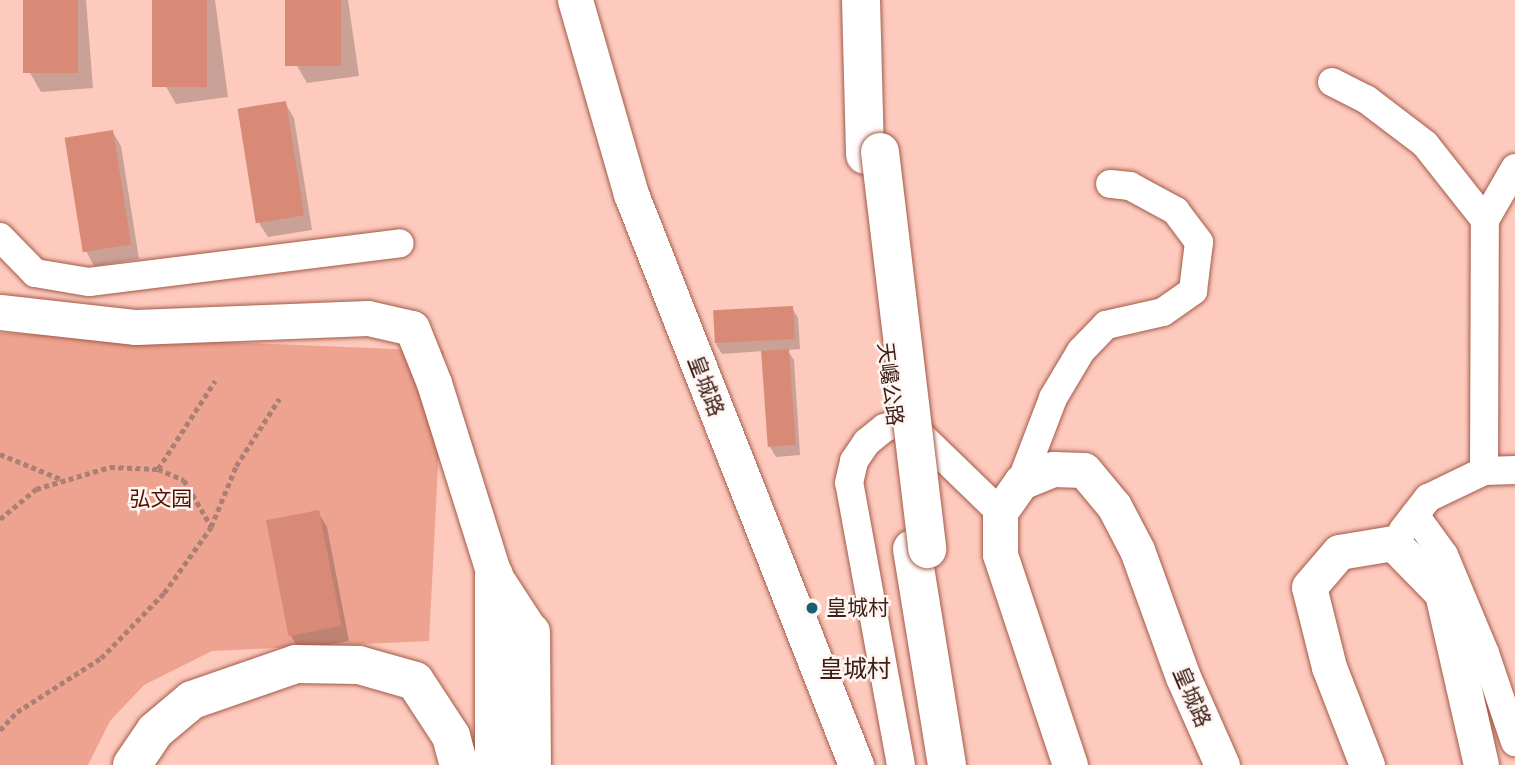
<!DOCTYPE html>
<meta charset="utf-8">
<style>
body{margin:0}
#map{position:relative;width:1515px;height:765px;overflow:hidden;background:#fdcabd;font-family:Roboto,"Noto Sans SC",sans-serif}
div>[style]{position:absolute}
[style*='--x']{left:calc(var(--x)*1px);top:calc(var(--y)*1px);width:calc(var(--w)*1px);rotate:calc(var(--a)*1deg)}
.green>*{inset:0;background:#eea390}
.shadow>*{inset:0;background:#0003}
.building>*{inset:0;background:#d98a76;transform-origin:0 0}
.path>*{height:4.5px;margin-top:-2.25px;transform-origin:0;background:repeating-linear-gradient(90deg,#aa7f74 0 5px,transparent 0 8.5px)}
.roads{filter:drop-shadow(0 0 2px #a45a48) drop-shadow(0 0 2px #a45a48)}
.minor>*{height:28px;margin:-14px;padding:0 14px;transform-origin:14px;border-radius:14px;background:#fff}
.tertiary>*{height:35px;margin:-17.5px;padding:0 17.5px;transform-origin:17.5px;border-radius:17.5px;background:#fff}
.primary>*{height:38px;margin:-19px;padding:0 19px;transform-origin:19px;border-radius:19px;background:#fff}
.trunk>*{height:38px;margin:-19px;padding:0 19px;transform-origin:19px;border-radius:19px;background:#fff}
.bridges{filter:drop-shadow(0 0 2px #a45a48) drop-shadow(0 0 2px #a45a48)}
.trunk-bridge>*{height:38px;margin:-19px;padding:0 19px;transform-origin:19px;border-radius:19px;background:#fff}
.dots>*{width:19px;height:19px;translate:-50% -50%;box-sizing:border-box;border:4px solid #fff6f4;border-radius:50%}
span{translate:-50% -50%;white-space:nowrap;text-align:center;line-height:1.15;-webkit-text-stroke:5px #fff6f4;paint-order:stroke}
.street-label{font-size:21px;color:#3e1f17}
.park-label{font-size:21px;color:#561201}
.poi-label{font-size:21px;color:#3e1f17}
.left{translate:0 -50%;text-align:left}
.quarter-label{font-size:24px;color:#3e1f17}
</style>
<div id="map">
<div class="green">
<div style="clip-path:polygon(0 333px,444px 351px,429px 641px,212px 651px,144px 685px,110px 721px,88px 765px,0 765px)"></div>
</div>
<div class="shadow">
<div style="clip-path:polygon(24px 0,86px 0,93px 88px,41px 92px,30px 73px)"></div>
<div style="clip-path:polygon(154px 0,215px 0,228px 97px,176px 104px,165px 85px)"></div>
<div style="clip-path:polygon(287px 0,348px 0,359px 76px,307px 83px,296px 64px)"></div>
<div style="clip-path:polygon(285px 103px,294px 118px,312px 230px,268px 237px,259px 223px)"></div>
<div style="clip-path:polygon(112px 131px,121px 146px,139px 259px,94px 266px,86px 251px)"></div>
<div style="clip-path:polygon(792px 308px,798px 318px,800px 349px,787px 350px,794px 360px,800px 455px,776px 457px,770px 447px,763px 351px,722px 354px,716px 344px)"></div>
<div style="clip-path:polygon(318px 512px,327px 527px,349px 641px,300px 651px,291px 636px)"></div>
</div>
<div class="building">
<div style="left:23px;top:0;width:55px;height:73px"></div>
<div style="left:152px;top:0;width:55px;height:87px"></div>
<div style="left:285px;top:0;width:56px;height:66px"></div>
<div style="left:286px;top:101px;width:116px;height:49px;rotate:81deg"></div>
<div style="left:113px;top:130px;width:116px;height:49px;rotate:81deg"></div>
<div style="left:793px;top:306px;width:33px;height:80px;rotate:87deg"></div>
<div style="left:789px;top:349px;width:96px;height:28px;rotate:86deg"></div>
<div style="left:319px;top:510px;width:118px;height:54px;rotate:79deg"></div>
</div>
<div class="path">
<div style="--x:0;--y:454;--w:68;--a:22.4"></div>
<div style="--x:158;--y:469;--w:105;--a:-57.1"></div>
<div style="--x:0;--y:519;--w:47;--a:-39.8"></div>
<div style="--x:36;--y:489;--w:77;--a:-16.6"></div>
<div style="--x:110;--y:467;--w:48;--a:2.4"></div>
<div style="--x:158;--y:469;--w:28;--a:23"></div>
<div style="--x:184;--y:480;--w:53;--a:59.6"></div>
<div style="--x:0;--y:730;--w:25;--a:-47"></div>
<div style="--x:17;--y:712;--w:100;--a:-32.7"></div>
<div style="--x:101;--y:658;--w:91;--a:-45.9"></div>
<div style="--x:164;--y:593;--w:81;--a:-54.5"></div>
<div style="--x:211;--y:527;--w:66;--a:-67.7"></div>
<div style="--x:236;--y:466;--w:80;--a:-57.3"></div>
</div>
<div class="roads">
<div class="minor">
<div style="--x:1332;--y:82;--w:38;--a:27"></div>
<div style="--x:1366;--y:99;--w:74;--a:37.3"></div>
<div style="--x:1425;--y:144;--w:97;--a:51.7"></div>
<div style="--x:0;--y:237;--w:50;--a:45.8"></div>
<div style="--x:35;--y:273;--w:55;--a:9.5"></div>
<div style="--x:89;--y:282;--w:313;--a:-7.1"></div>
<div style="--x:1484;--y:471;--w:251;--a:-89.8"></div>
<div style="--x:1485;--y:220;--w:60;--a:-60"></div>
<div style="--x:1021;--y:482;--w:90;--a:-69.1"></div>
<div style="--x:1053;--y:398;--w:55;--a:-59.2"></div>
<div style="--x:1081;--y:351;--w:36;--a:-46"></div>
<div style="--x:1106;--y:325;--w:58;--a:-12.8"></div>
<div style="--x:1163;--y:312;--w:37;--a:-35"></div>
<div style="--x:1193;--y:291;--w:49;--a:-83"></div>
<div style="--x:1199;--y:242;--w:39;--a:-127"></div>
<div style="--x:1176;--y:211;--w:52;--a:-151.5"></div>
<div style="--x:1130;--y:186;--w:20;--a:-174"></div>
<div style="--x:1415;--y:515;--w:49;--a:54.1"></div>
<div style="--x:1444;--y:555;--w:106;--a:67.3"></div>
<div style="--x:1485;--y:653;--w:94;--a:71.4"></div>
<div style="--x:1403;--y:530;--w:41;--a:-52"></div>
<div style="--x:1428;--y:498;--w:62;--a:-25.7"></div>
<div style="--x:1484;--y:471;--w:31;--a:-2"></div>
<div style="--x:901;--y:765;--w:287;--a:-100.4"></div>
<div style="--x:849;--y:483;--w:23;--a:-77"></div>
<div style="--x:854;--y:461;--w:23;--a:-56"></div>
<div style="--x:867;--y:442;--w:22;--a:-39"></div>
<div style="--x:884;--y:428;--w:23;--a:-18"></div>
<div style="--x:906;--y:421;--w:131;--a:44.1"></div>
</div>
<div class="tertiary">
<div style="--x:575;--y:0;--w:202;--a:73.9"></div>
<div style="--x:631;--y:194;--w:614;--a:68.49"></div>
<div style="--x:0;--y:312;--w:137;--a:6.3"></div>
<div style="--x:136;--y:327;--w:232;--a:-2.2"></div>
<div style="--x:368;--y:318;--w:45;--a:12.8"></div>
<div style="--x:412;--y:328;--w:59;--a:68.2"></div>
<div style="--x:434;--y:383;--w:201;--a:72.6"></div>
<div style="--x:494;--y:575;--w:68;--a:57"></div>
<div style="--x:1070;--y:765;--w:222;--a:-108.4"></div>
<div style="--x:1000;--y:554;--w:42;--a:-90"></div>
<div style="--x:1000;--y:512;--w:37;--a:-55"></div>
<div style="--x:1021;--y:482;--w:35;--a:-22"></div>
<div style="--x:1053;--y:469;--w:31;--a:2"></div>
<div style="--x:1084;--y:470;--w:47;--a:50.2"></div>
<div style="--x:1114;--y:506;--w:50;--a:62.4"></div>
<div style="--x:1137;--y:550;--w:135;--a:70.1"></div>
<div style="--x:1183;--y:677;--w:96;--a:66.1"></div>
<div style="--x:1367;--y:765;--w:105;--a:-111.2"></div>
<div style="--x:1329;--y:667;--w:82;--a:-104"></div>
<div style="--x:1309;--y:587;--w:46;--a:-49.4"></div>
<div style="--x:1339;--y:552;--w:55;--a:-9.5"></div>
<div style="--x:1393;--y:543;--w:70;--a:45.6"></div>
<div style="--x:1442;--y:593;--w:176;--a:77.2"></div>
</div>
<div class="primary">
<div style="--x:494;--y:575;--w:190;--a:90"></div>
<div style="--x:531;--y:632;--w:133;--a:89.6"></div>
<div style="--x:132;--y:765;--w:41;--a:-55.9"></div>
<div style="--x:155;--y:731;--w:48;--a:-40"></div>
<div style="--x:192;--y:700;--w:110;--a:-19.1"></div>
<div style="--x:296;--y:664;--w:63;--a:0.9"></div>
<div style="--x:359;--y:665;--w:58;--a:15.9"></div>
<div style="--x:415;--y:681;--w:66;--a:56.8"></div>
<div style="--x:451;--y:736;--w:30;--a:75"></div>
</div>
<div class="trunk">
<div style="--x:861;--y:0;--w:155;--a:88.5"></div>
<div style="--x:912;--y:549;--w:219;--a:80.8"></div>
</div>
</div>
<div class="bridges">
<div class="trunk-bridge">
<div style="--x:880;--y:152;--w:400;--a:83.2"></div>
</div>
</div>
<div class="dots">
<div style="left:812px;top:608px;background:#17606f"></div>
</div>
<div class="street-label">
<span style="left:890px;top:384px;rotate:83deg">天巉公路</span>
<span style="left:706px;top:386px;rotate:69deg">皇城路</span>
<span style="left:1192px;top:697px;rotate:67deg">皇城路</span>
</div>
<div class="park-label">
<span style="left:161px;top:499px">弘文园</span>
</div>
<div class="poi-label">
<span class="left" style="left:826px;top:608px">皇城村</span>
</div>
<div class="quarter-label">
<span style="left:855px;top:670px">皇城村</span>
</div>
</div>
